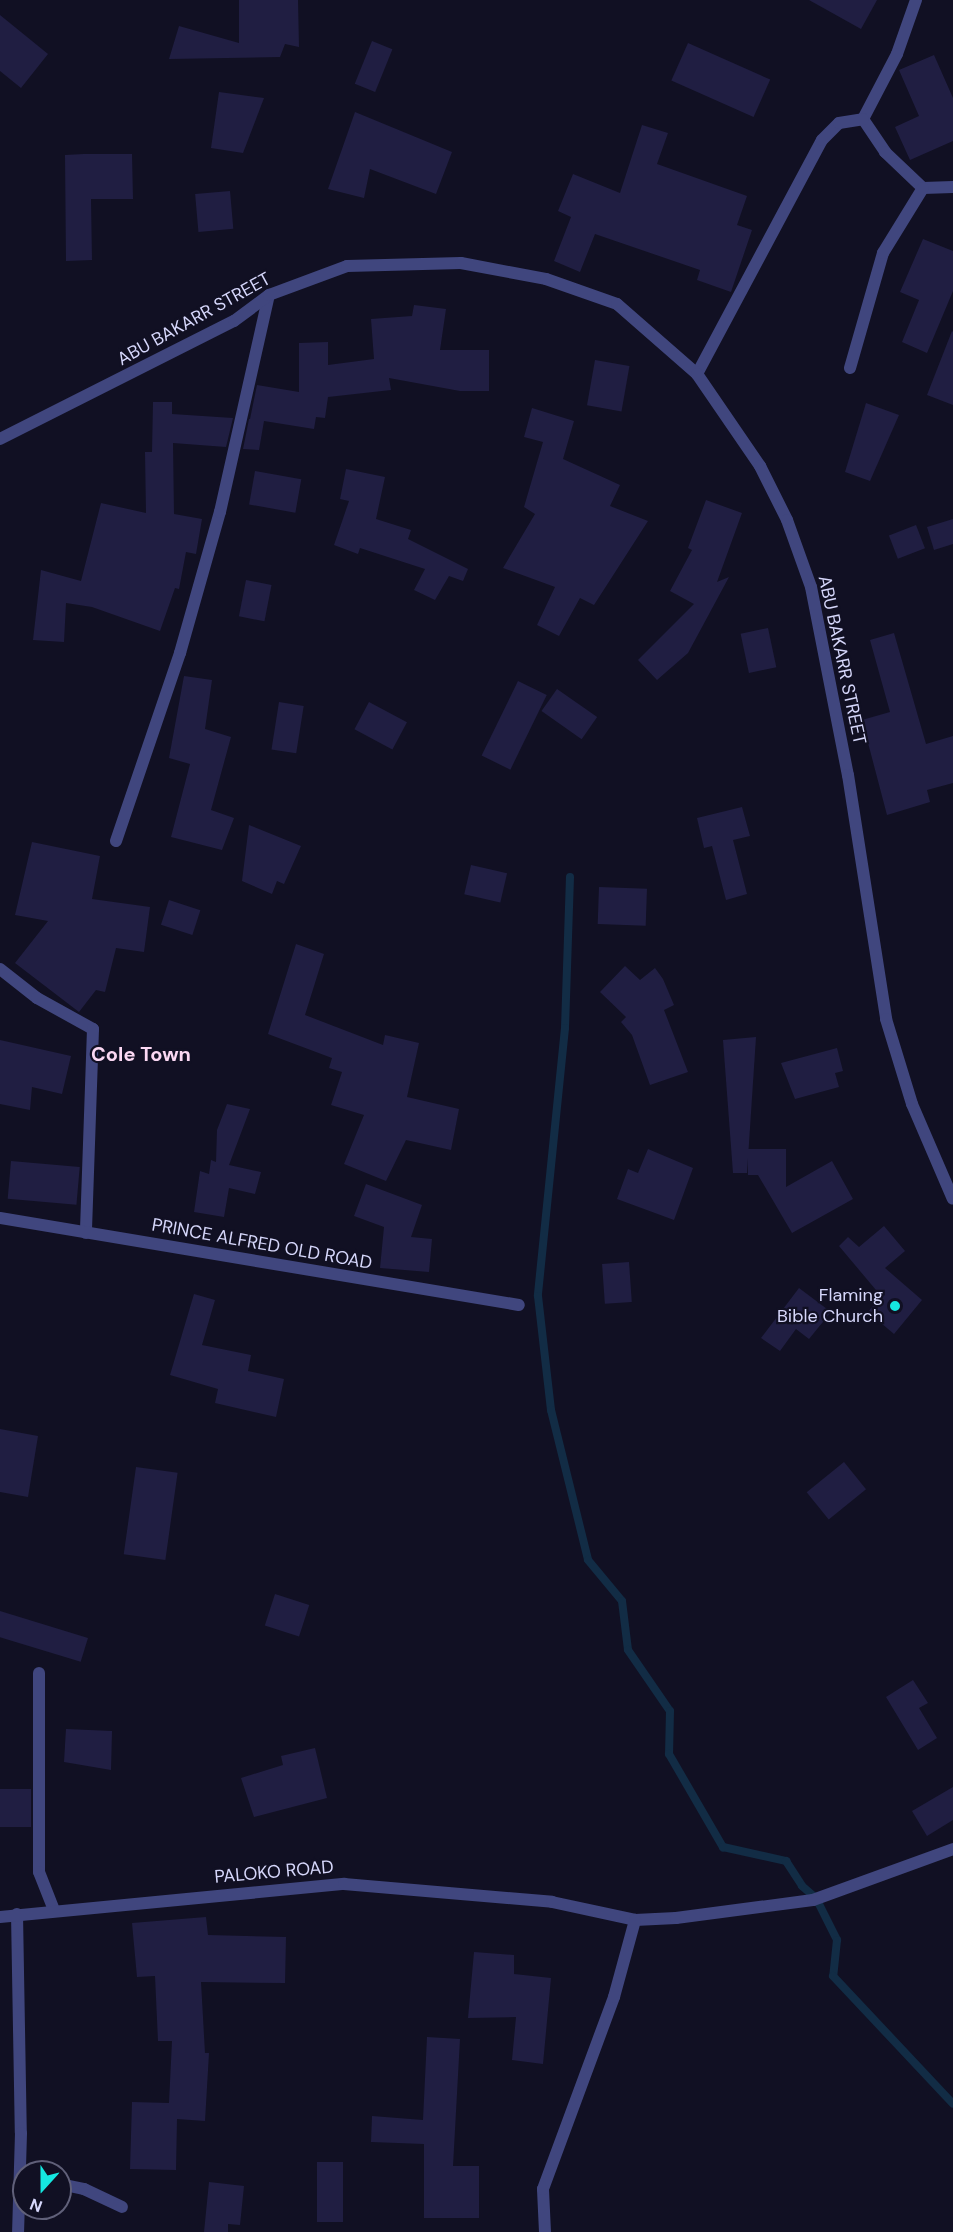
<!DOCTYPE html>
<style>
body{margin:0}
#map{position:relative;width:953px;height:2232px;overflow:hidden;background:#111023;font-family:"DM Sans",sans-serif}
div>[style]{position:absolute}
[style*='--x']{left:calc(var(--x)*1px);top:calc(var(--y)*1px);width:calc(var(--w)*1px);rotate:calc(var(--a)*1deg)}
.stream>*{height:8px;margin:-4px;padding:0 4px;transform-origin:4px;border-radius:4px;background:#122c45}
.building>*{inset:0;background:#201e42;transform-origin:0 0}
.minor>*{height:12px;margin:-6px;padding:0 6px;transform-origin:6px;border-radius:6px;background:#40467e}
.tertiary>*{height:12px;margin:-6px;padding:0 6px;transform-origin:6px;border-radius:6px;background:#40467e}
.dots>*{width:16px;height:16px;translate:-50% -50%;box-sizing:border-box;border:3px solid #111023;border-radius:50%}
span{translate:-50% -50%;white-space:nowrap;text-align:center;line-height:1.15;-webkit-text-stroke:4.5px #111023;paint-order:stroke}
.street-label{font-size:18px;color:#d6d7fb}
.poi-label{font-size:18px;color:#d6d7fb}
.right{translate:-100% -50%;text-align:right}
.neighbourhood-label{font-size:20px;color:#fbd8f3;font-weight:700}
.north{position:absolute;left:12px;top:2160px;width:60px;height:60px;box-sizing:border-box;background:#111023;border:2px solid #606079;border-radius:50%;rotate:201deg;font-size:16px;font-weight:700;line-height:24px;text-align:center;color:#d6d7fb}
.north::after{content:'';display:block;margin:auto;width:21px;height:27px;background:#15e8e1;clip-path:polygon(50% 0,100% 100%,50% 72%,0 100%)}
</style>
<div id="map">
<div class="stream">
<div style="--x:570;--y:877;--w:151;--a:91.9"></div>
<div style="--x:565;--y:1028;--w:269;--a:95.8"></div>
<div style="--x:538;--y:1296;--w:115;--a:83.5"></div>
<div style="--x:551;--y:1410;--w:154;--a:76.1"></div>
<div style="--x:588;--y:1560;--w:53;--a:50.3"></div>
<div style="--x:622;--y:1601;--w:49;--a:83"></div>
<div style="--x:628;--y:1650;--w:74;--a:55.5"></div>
<div style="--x:670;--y:1711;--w:43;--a:91.3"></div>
<div style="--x:669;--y:1754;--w:108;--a:59.9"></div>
<div style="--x:723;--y:1847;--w:65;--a:12.5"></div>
<div style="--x:786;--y:1861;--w:30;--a:57"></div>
<div style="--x:802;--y:1886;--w:18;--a:41"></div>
<div style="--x:816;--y:1898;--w:47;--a:63.4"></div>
<div style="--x:837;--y:1940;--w:36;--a:96"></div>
<div style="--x:833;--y:1976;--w:175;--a:46.8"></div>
</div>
<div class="building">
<div style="clip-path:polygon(239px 0,298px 0,299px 47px,285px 44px,280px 57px,169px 59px,179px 26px,239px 43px)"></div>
<div style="clip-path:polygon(809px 0,877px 0,861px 29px)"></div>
<div style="clip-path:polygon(0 15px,48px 54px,21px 88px,0 71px)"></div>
<div style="left:372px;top:41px;width:22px;height:46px;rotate:22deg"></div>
<div style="left:688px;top:43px;width:90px;height:41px;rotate:24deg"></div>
<div style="clip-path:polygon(934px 55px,953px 98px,953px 141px,910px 160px,895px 127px,919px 116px,899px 70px)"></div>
<div style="clip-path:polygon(219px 92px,264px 98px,243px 153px,211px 148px)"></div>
<div style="clip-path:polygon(355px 112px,452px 152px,436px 194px,370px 169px,364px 198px,328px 189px)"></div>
<div style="clip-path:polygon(642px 125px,668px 133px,657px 164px,747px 196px,737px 225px,752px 230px,731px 292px,697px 280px,700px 270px,595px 234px,580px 272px,554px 261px,571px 217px,558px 211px,573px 174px,620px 193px)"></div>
<div style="clip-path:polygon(84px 154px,132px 154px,133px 199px,91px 199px,92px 260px,66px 261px,65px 155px)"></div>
<div style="left:230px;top:191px;width:38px;height:35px;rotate:85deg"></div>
<div style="clip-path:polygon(923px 239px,953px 251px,953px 291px,927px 353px,902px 342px,919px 300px,900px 292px)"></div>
<div style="clip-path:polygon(414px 305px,446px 309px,440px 350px,489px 350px,489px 391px,460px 391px,389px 378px,391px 390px,328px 397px,325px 418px,316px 417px,314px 429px,264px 421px,259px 450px,243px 449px,249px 419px,253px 419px,250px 419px,257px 385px,299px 392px,299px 343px,328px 342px,328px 365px,374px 359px,371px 319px,412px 316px)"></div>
<div style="clip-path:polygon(952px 331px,953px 332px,953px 405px,927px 395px)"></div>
<div style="left:595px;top:360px;width:35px;height:46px;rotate:10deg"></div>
<div style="clip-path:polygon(153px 402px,172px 402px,172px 414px,233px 418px,226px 447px,173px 443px,174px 514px,202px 519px,196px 554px,186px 552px,179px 589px,175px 588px,160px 631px,92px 607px,66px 603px,64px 642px,33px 640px,41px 570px,81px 581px,101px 503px,146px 513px,145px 452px,152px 452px)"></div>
<div style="clip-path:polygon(866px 403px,899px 415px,870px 481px,845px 472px)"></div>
<div style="clip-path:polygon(532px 408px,574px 421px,563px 459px,620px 485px,610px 506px,648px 521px,594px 605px,580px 598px,559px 636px,537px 625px,555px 587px,503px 568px,535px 514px,524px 507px,543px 442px,524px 437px)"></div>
<div style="clip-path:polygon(346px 469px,385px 477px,376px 519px,411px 530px,408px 539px,468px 569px,463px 581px,449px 576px,435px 600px,414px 590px,425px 569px,360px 548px,358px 554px,334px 545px,349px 501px,340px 499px)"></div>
<div style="left:255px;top:471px;width:47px;height:34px;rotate:10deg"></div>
<div style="clip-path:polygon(706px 500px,742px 513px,717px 582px,729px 577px,688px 653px,657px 680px,638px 660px,694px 604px,670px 591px,692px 550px,688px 548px)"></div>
<div style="clip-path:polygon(953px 519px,953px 544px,934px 550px,927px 527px)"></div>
<div style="left:916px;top:525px;width:25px;height:29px;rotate:69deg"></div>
<div style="left:246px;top:580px;width:26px;height:37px;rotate:11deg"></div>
<div style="left:768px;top:628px;width:40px;height:28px;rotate:78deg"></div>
<div style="clip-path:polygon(894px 633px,926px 744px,953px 736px,953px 783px,927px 790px,930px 802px,887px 815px,862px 720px,890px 712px,870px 640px)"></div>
<div style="clip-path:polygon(184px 676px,212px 680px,205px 729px,231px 737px,211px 810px,234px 818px,222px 850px,171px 837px,190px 764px,169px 758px)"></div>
<div style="left:518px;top:681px;width:32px;height:83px;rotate:26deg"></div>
<div style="left:557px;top:689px;width:49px;height:27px;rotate:35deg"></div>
<div style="left:279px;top:702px;width:25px;height:48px;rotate:9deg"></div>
<div style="left:369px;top:702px;width:43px;height:31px;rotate:28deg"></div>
<div style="clip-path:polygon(742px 807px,750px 836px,733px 840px,747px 894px,726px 900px,712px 846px,704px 848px,697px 818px)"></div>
<div style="clip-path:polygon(249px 825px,301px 846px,284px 884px,277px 881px,272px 894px,242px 881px)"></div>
<div style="clip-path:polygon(32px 842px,100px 856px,92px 899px,150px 907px,144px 952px,116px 948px,105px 992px,96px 990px,79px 1012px,15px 963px,48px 921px,15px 915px)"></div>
<div style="left:471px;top:865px;width:37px;height:30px;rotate:13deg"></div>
<div style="left:599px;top:887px;width:48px;height:37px;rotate:2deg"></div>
<div style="left:169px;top:900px;width:33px;height:26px;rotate:18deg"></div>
<div style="clip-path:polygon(296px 944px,324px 954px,305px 1015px,383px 1045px,385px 1035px,419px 1043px,407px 1097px,459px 1109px,451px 1150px,406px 1140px,386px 1181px,344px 1164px,364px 1115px,331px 1105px,342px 1072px,329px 1068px,332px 1058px,268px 1034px)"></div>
<div style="clip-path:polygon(625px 966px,640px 980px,655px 968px,663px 979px,674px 1005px,664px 1010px,688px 1072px,650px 1085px,632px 1035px,621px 1022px,626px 1017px,600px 992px)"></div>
<div style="clip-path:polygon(756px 1037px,747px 1173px,733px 1173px,723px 1040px)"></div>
<div style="clip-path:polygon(0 1040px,71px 1056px,62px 1094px,32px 1087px,30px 1110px,0 1104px)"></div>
<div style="clip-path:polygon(837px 1048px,843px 1071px,835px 1073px,839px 1087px,795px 1099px,781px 1063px)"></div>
<div style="clip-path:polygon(227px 1104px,250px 1109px,229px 1165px,261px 1172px,255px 1194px,229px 1188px,224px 1217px,194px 1212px,200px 1171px,209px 1174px,211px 1160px,216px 1162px,217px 1130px)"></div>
<div style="clip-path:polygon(648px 1149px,693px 1168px,674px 1220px,617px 1199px,628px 1169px,638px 1173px)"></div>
<div style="clip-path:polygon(748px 1149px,786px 1149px,786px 1187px,832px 1161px,853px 1199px,792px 1233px,758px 1175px,748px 1175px)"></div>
<div style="left:11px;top:1161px;width:69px;height:38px;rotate:5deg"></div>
<div style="clip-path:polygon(366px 1184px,422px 1205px,411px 1237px,432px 1239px,429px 1272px,380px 1268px,384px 1227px,354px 1216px)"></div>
<div style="clip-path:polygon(884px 1226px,905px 1251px,885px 1268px,922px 1300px,894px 1334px,868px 1312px,881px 1296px,839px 1246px,848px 1237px,859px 1247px)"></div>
<div style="left:629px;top:1262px;width:40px;height:27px;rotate:86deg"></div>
<div style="clip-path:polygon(799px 1288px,831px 1312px,809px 1339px,796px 1329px,780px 1351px,761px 1338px)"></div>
<div style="clip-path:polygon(194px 1294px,215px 1300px,202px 1345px,251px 1355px,248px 1371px,284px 1379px,276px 1417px,215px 1403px,218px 1389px,170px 1375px)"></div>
<div style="clip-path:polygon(0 1429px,38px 1436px,28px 1497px,0 1492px)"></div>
<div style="left:844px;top:1462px;width:35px;height:48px;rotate:51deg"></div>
<div style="left:136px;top:1467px;width:42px;height:88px;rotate:8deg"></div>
<div style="left:275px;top:1594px;width:36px;height:33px;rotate:18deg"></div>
<div style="left:0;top:1611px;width:92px;height:25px;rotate:17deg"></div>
<div style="clip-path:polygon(913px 1680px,928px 1703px,919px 1708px,937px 1738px,918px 1750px,886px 1697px)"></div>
<div style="clip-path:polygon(66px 1729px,112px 1731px,111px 1770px,64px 1762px)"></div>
<div style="clip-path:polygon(315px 1748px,327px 1798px,254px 1817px,241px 1778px,283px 1765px,281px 1756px)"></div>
<div style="clip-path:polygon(953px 1787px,953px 1820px,927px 1836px,912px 1811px)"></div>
<div style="left:31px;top:1789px;width:38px;height:31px;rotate:90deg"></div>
<div style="clip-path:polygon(206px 1917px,208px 1935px,286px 1937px,285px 1983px,201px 1982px,205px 2053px,209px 2053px,205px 2121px,177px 2119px,176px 2170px,130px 2169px,132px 2102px,169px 2103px,172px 2041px,158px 2041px,155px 1976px,137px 1977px,132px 1923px)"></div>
<div style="clip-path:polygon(474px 1952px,514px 1955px,514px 1974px,551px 1978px,543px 2064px,512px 2060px,516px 2017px,468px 2018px)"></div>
<div style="clip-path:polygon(427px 2037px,460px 2039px,453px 2166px,479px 2166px,479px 2218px,424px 2218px,424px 2144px,371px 2142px,372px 2116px,423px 2120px)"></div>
<div style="left:317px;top:2162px;width:26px;height:60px"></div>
<div style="clip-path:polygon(209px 2182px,244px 2186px,240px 2225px,228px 2224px,228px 2232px,204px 2232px)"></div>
</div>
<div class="minor">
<div style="--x:916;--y:0;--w:57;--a:109.4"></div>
<div style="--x:897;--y:54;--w:73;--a:117.6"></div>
<div style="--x:863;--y:119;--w:40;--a:56"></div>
<div style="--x:885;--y:152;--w:52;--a:43.5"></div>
<div style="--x:923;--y:188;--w:30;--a:-2"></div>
<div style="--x:850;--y:368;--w:120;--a:-74"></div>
<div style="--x:883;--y:253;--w:76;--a:-58.4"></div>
<div style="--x:697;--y:374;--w:265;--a:-61.9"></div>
<div style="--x:822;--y:140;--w:24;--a:-45"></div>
<div style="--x:839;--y:123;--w:24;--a:-9"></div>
<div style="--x:116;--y:841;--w:199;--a:-71.2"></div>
<div style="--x:180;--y:653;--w:147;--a:-74.2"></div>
<div style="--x:220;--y:512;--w:222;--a:-77.3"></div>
<div style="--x:0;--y:969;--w:47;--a:38.1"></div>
<div style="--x:37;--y:998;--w:64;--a:29"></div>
<div style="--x:93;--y:1029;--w:204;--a:92"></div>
<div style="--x:0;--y:1218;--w:526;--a:9.52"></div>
<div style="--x:39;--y:1673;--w:199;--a:90"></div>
<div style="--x:39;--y:1872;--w:41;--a:68.5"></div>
<div style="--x:17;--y:1914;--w:219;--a:89"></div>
<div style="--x:21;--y:2133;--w:99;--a:91.7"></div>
<div style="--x:0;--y:1917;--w:346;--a:-5.5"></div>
<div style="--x:344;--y:1884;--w:209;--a:4.9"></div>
<div style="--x:552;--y:1902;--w:85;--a:12.2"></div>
<div style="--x:635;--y:1920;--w:41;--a:-2.8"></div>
<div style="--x:676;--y:1918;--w:138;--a:-7.5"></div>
<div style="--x:813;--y:1900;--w:149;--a:-20"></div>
<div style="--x:60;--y:2184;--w:25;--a:12"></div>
<div style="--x:84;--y:2189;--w:42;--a:25.3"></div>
<div style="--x:545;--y:2232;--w:43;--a:-92.7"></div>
<div style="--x:543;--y:2189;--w:205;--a:-69.7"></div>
<div style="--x:614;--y:1997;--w:80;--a:-74.7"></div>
</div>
<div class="tertiary">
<div style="--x:0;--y:439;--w:262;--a:-26.8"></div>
<div style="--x:234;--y:321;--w:44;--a:-36.6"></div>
<div style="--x:269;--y:295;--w:83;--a:-20.4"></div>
<div style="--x:347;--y:266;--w:114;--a:-1.5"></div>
<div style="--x:461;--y:263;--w:86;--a:10.7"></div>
<div style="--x:546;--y:279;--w:75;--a:19.4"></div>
<div style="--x:617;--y:304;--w:106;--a:41.2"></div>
<div style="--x:697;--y:374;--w:112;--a:55.6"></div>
<div style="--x:760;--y:466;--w:60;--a:63.4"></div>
<div style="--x:787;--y:520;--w:71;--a:70.3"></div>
<div style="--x:811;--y:587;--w:192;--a:78.9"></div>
<div style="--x:848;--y:775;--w:247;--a:81.1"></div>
<div style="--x:886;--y:1019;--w:89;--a:73"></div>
<div style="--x:912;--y:1104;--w:103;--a:66.7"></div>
</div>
<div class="dots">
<div style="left:895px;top:1306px;background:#15e8e1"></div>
</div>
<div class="street-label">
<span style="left:194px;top:319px;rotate:-29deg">ABU BAKARR STREET</span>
<span style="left:842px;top:660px;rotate:78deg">ABU BAKARR STREET</span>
<span style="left:262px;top:1244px;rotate:10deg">PRINCE ALFRED OLD ROAD</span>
<span style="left:274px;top:1872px;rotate:-5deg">PALOKO ROAD</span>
</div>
<div class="poi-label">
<span class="right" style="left:883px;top:1306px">Flaming<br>Bible Church</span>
</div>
<div class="neighbourhood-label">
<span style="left:141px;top:1054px">Cole Town</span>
</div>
<div class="north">N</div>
</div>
